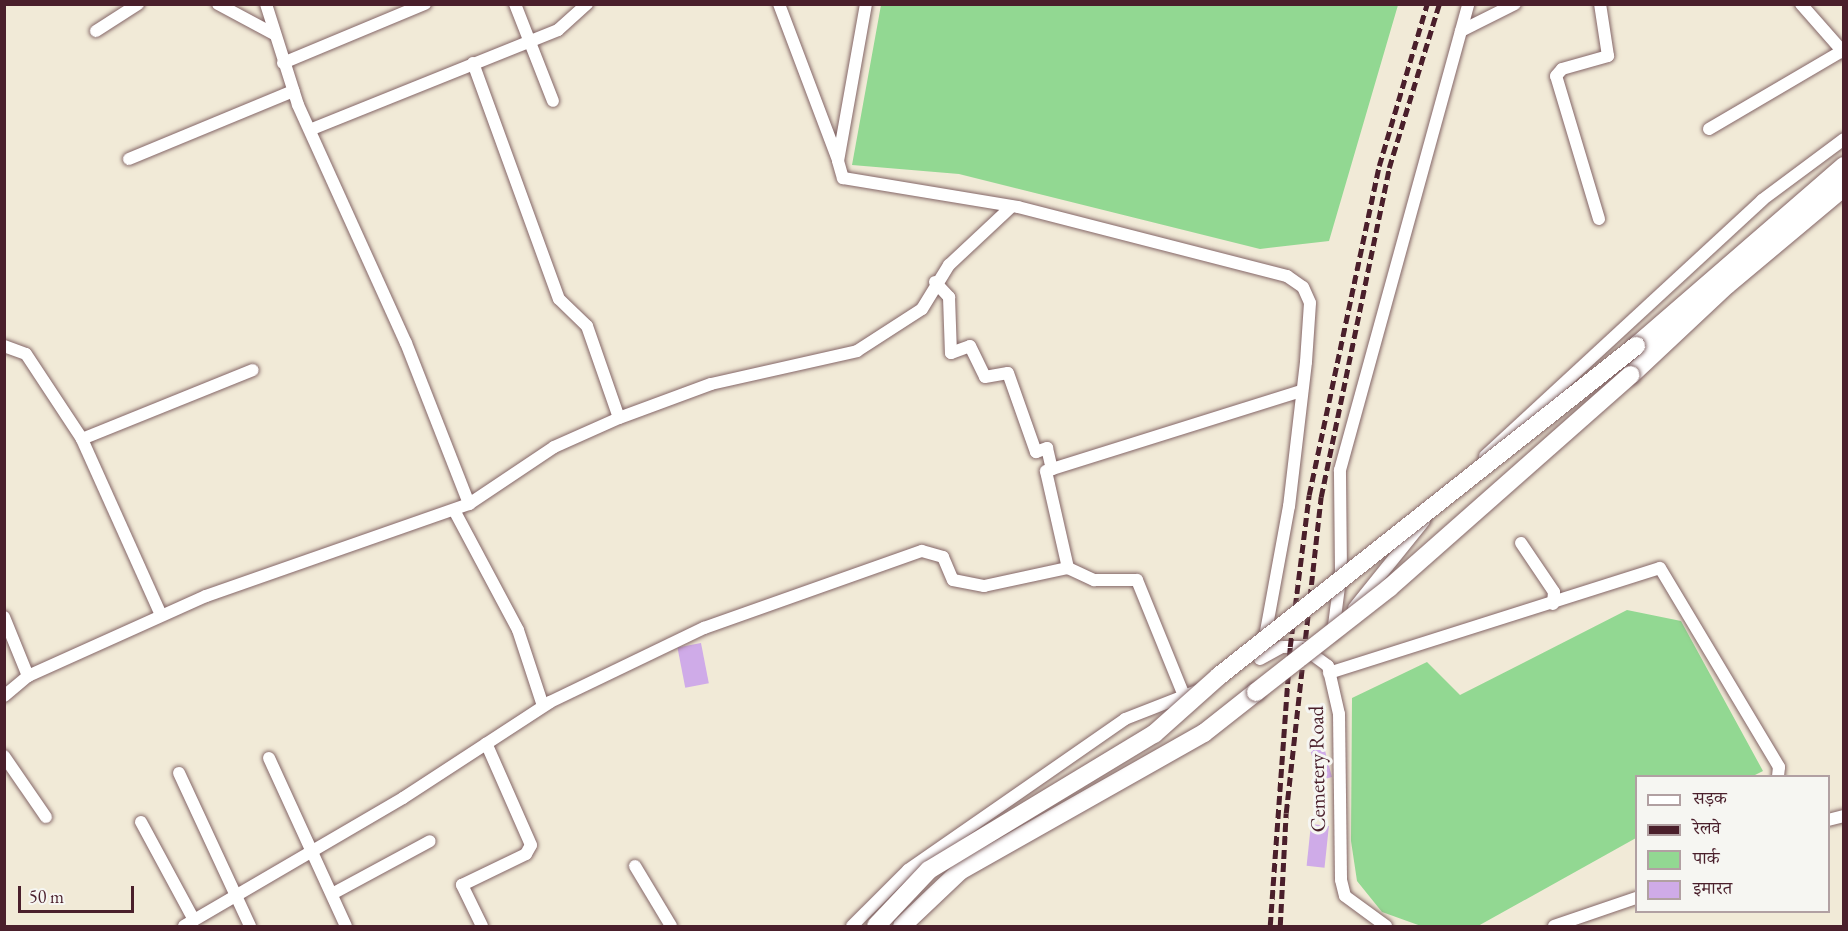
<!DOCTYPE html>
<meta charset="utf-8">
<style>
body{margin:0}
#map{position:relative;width:1848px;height:931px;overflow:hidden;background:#f1ead7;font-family:"EB Garamond","Noto Serif Devanagari",serif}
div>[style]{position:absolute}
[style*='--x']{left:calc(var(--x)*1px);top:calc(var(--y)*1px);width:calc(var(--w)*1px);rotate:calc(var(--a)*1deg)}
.green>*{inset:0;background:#92d892}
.building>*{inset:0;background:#cfabe8;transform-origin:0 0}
.roads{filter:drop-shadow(0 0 2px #846667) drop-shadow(0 0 2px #846667)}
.street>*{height:12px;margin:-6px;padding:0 6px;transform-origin:6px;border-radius:6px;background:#fff}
.secondary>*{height:18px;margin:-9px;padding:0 9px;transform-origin:9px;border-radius:9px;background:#fff}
.rail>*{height:4.5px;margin-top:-2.25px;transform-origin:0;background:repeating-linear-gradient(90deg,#4a1f2b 0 9px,transparent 0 13.5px)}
.bridges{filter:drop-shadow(0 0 2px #846667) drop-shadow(0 0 2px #846667)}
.secondary-bridge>*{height:18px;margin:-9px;padding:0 9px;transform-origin:9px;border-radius:9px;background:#fff}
span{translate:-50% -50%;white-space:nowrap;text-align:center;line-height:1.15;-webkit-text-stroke:6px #f6f6f2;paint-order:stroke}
.street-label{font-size:21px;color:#4a1f2b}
.frame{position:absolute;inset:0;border:6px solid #4a1f2b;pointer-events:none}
.legend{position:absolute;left:1635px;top:775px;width:195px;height:138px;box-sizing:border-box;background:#f6f6f2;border:2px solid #b1a0a2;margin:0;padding:8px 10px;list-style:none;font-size:18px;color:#4a1f2b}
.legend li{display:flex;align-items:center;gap:12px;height:30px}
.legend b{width:30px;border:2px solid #b1a0a2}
.scale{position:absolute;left:18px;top:886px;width:116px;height:27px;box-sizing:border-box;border:3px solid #4a1f2b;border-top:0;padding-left:8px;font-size:18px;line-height:21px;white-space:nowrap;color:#4a1f2b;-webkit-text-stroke:4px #f6f6f2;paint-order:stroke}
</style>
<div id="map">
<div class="green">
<div style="clip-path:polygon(881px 5px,881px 4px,1398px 5px,1329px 241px,1260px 249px,959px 174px,852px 165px)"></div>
<div style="clip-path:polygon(1627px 610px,1681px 621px,1763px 771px,1753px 776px,1636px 776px,1636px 838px,1478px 926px,1421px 926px,1382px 912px,1357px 881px,1351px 841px,1352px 698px,1427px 662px,1460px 695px)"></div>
</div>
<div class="building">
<div style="left:701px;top:643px;width:41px;height:24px;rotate:79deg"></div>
<div style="left:1324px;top:747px;width:31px;height:14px;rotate:75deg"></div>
<div style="left:1311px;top:824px;width:18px;height:42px;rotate:6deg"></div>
</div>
<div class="roads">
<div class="street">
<div style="--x:218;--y:4;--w:64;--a:28.2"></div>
<div style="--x:266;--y:4;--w:106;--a:72.4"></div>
<div style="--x:298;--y:105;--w:261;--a:65.6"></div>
<div style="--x:406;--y:343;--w:173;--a:68.6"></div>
<div style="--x:515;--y:4;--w:104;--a:68.6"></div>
<div style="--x:779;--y:4;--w:167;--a:69.3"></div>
<div style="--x:866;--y:4;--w:159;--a:100.1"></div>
<div style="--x:838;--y:161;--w:18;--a:74"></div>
<div style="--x:843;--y:178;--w:177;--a:9.4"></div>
<div style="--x:1018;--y:207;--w:278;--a:14.4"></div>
<div style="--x:1287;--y:276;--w:19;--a:35"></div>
<div style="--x:1303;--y:287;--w:17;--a:66"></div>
<div style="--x:1310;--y:303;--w:59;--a:93.9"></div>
<div style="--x:1306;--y:362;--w:145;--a:96.7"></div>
<div style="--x:1289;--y:506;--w:138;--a:100.4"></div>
<div style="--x:1801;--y:4;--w:65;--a:48.7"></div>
<div style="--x:96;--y:31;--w:50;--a:-32.7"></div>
<div style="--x:1461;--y:31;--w:60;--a:-26.6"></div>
<div style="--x:283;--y:63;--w:154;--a:-22.6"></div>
<div style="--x:473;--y:63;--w:251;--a:70"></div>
<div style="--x:559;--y:299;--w:39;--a:44"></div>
<div style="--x:587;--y:326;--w:97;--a:70.8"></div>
<div style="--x:312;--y:129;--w:265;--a:-21.9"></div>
<div style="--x:558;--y:30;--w:39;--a:-42"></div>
<div style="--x:1709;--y:129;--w:154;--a:-30.4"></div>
<div style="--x:129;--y:159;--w:178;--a:-22.5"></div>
<div style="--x:1599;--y:219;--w:149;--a:-106.7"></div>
<div style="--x:1556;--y:76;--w:9;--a:-49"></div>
<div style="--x:1562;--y:69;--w:48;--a:-15.8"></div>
<div style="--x:1608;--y:56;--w:53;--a:-98.7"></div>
<div style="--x:935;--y:282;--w:21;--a:47"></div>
<div style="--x:949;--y:297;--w:56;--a:88"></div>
<div style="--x:951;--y:353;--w:20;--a:-20"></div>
<div style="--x:970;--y:346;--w:34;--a:64"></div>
<div style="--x:985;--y:377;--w:23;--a:-10"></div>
<div style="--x:1008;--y:373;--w:84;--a:70.5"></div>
<div style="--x:1036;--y:452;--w:12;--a:-20"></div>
<div style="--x:1047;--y:448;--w:22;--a:77"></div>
<div style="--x:4;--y:346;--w:23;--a:20"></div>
<div style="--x:26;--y:354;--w:102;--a:56.6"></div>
<div style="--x:1485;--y:456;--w:377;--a:-42.7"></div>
<div style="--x:1762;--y:200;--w:102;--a:-36.6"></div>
<div style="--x:454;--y:510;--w:136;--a:61.9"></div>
<div style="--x:518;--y:630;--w:80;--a:71.8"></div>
<div style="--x:1521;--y:543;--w:59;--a:56"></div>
<div style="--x:1554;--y:592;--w:12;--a:95"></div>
<div style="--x:1068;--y:568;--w:99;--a:-102.8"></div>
<div style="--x:1046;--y:471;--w:268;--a:-17.4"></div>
<div style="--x:1354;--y:608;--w:112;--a:-51.2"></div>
<div style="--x:161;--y:615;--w:193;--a:-114.2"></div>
<div style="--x:82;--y:439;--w:184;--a:-22"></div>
<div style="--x:4;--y:617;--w:64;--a:67.9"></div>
<div style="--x:28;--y:676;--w:31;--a:140"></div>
<div style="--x:1333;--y:633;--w:63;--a:-82.6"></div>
<div style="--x:1341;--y:571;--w:101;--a:-90.6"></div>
<div style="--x:1340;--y:470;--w:483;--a:-74.6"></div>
<div style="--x:1260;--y:659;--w:25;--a:-29"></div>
<div style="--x:1282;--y:647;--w:20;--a:0"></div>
<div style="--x:1302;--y:647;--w:32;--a:36"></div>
<div style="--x:1328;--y:666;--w:49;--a:77.1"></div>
<div style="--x:1339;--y:714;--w:166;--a:89.3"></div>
<div style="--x:1341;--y:880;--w:16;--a:76"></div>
<div style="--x:1345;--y:896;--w:51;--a:36.2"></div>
<div style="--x:1329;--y:673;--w:347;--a:-17.6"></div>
<div style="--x:1660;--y:568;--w:232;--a:59.1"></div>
<div style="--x:1779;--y:767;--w:9;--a:96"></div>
<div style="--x:28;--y:676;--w:195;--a:-24.2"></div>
<div style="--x:206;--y:596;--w:279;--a:-19.3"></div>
<div style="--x:469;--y:504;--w:102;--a:-33.8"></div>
<div style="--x:554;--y:447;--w:71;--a:-24"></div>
<div style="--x:619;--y:418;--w:98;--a:-20.3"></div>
<div style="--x:711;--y:384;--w:150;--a:-12.7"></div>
<div style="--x:857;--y:351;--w:77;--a:-32.9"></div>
<div style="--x:922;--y:309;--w:52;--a:-58.5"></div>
<div style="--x:949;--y:265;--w:85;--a:-43.1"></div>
<div style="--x:4;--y:756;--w:74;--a:55.5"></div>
<div style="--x:269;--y:758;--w:185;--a:65.4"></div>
<div style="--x:179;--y:773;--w:169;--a:65.1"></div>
<div style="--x:1828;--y:820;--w:16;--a:-14"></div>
<div style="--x:141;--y:822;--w:111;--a:61.6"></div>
<div style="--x:635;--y:866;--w:70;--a:59"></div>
<div style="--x:332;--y:894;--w:111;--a:-28.4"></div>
<div style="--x:184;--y:926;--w:254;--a:-30.3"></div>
<div style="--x:403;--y:798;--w:176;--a:-33.1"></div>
<div style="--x:550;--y:702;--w:171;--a:-25.7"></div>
<div style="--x:704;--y:628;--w:231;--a:-19.5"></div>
<div style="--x:922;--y:551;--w:22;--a:16"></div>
<div style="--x:943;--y:557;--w:25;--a:67"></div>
<div style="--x:953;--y:580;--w:32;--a:11"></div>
<div style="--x:984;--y:586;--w:86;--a:-12.1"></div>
<div style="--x:1068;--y:568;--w:29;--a:25"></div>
<div style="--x:1094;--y:580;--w:43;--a:0"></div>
<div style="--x:1137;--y:580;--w:125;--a:67.9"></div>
<div style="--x:482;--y:926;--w:46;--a:-116"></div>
<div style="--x:462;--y:885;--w:71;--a:-25.8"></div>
<div style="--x:526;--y:854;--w:10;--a:-61"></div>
<div style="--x:531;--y:845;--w:111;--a:-113.8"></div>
<div style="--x:852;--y:926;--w:79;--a:-45"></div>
<div style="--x:908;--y:870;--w:264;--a:-34.8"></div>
<div style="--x:1125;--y:719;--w:77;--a:-21.3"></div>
<div style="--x:1554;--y:926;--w:87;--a:-18.9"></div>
</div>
<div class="secondary">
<div style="--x:1636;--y:346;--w:275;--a:-40.9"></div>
<div style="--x:1631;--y:375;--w:132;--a:-43.2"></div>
<div style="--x:1727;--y:285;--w:153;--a:-39.9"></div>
<div style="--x:902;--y:926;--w:80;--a:-43.5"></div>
<div style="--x:960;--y:871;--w:280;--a:-29.5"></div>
<div style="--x:1204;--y:733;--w:66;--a:-38.3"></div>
</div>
</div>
<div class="rail">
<div style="--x:1270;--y:926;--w:280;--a:-85.9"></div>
<div style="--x:1290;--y:647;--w:153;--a:-82.9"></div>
<div style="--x:1309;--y:495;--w:336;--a:-78"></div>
<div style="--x:1379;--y:166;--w:169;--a:-73.5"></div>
<div style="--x:1280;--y:926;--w:113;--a:-87"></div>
<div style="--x:1286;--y:813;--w:318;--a:-83.7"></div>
<div style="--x:1321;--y:497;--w:336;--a:-78.3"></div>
<div style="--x:1389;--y:168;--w:171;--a:-73"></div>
</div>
<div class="bridges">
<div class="secondary-bridge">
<div style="--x:1256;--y:692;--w:169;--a:-38"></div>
<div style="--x:1389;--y:588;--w:322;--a:-41.4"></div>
<div style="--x:876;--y:926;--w:77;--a:-46.6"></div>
<div style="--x:929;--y:870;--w:263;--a:-31.2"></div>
<div style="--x:1154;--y:734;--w:87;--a:-41.7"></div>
<div style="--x:1219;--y:676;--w:532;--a:-38.36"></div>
</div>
</div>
<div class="street-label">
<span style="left:1317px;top:769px;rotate:-91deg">Cemetery Road</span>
</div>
<div class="frame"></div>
<ul class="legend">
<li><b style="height:8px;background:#fff"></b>सड़क</li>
<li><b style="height:8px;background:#4a1f2b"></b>रेलवे</li>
<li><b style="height:16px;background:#92d892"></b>पार्क</li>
<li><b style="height:16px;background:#cfabe8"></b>इमारत</li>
</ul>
<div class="scale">50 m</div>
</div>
